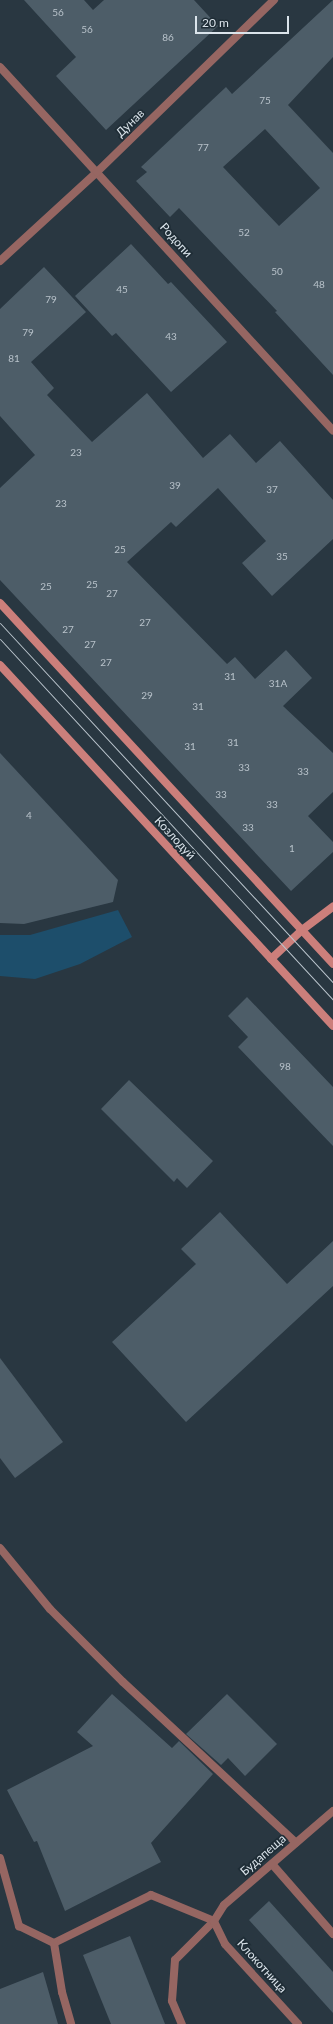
<!DOCTYPE html>
<meta charset="utf-8">
<style>
body{margin:0}
#map{position:relative;width:333px;height:2024px;overflow:hidden;background:#293741;font-family:Lato,sans-serif}
div>[style]{position:absolute}
[style*='--x']{left:calc(var(--x)*1px);top:calc(var(--y)*1px);width:calc(var(--w)*1px);rotate:calc(var(--a)*1deg)}
.green>*{inset:0;background:#1d4e6b}
.building>*{inset:0;background:#4d5d68}
.lane>*{height:8px;margin:-4px;padding:0 4px;transform-origin:4px;border-radius:4px;background:#966662}
.street>*{height:8px;margin:-4px;padding:0 4px;transform-origin:4px;border-radius:4px;background:#966662}
.secondary>*{height:8px;margin:-4px;padding:0 4px;transform-origin:4px;border-radius:4px;background:#cc7f7b}
.tram>*{height:1px;margin:-0.5px;padding:0 0.5px;transform-origin:0.5px;border-radius:0.5px;background:#bbc5cd}
span{translate:-50% -50%;white-space:nowrap;text-align:center;line-height:1.15;-webkit-text-stroke:3.5px #1f2d36;paint-order:stroke}
.number-label{font-size:10px;color:#b8c2ca}
.number-label span{-webkit-text-stroke-width:0}
.street-label{font-size:12px;color:#dbe4eb}
.scale{position:absolute;left:195px;top:16px;width:94px;height:18px;box-sizing:border-box;border:2px solid #dbe4eb;border-top:0;padding-left:5px;font-size:12px;line-height:14px;white-space:nowrap;color:#dbe4eb;-webkit-text-stroke:3px #1f2d36;paint-order:stroke}
</style>
<div id="map">
<div class="green">
<div style="clip-path:polygon(118px 910px,132px 937px,80px 964px,35px 979px,0 976px,0 935px,30px 935px)"></div>
</div>
<div class="building">
<div style="clip-path:polygon(24px 0,84px 0,93px 10px,104px 0,194px 0,218px 26px,106px 130px,56px 76px,76px 57px)"></div>
<div style="clip-path:polygon(evenodd,333px 0,333px 57px,288px 105px,333px 153px,333px 375px,275px 312px,277px 311px,179px 208px,170px 217px,136px 181px,147px 172px,141px 167px,226px 87px,232px 94px,333px 0,265px 129px,320px 188px,279px 226px,223px 167px,265px 129px)"></div>
<div style="clip-path:polygon(131px 244px,168px 284px,171px 282px,227px 342px,171px 392px,116px 333px,112px 336px,75px 296px)"></div>
<div style="clip-path:polygon(44px 267px,86px 312px,31px 362px,54px 388px,47px 395px,92px 442px,147px 393px,203px 458px,230px 434px,256px 463px,280px 441px,333px 500px,333px 539px,272px 596px,242px 563px,266px 541px,218px 488px,176px 527px,171px 522px,127px 562px,227px 664px,235px 657px,255px 679px,286px 650px,312px 678px,283px 706px,333px 753px,333px 792px,308px 816px,333px 842px,333px 852px,291px 891px,0 580px,0 488px,35px 455px,0 416px,0 309px)"></div>
<div style="clip-path:polygon(0 753px,118px 880px,113px 902px,24px 924px,0 923px)"></div>
<div style="clip-path:polygon(247px 997px,333px 1087px,333px 1146px,238px 1047px,248px 1037px,228px 1016px)"></div>
<div style="clip-path:polygon(129px 1080px,213px 1161px,187px 1188px,177px 1178px,174px 1182px,101px 1109px)"></div>
<div style="clip-path:polygon(220px 1212px,287px 1284px,333px 1241px,333px 1286px,186px 1422px,112px 1342px,196px 1264px,181px 1249px)"></div>
<div style="clip-path:polygon(0 1358px,63px 1442px,15px 1478px,0 1458px)"></div>
<div style="clip-path:polygon(112px 1694px,172px 1748px,179px 1741px,213px 1774px,151px 1843px,161px 1862px,65px 1911px,37px 1841px,34px 1842px,7px 1790px,93px 1746px,77px 1732px)"></div>
<div style="clip-path:polygon(227px 1694px,277px 1744px,245px 1776px,228px 1758px,221px 1765px,186px 1734px)"></div>
<div style="clip-path:polygon(269px 1901px,333px 1972px,333px 2013px,249px 1920px)"></div>
<div style="clip-path:polygon(130px 1936px,165px 2024px,111px 2024px,83px 1955px)"></div>
<div style="clip-path:polygon(43px 1972px,58px 2024px,0 2024px,0 1989px)"></div>
</div>
<div class="lane">
<div style="--x:0;--y:1548;--w:79;--a:50.7"></div>
<div style="--x:50;--y:1609;--w:103;--a:45"></div>
<div style="--x:123;--y:1682;--w:236;--a:42.9"></div>
<div style="--x:0;--y:1858;--w:71;--a:74.4"></div>
<div style="--x:19;--y:1926;--w:39;--a:26"></div>
<div style="--x:54;--y:1943;--w:108;--a:-26.3"></div>
<div style="--x:151;--y:1895;--w:68;--a:22.4"></div>
<div style="--x:214;--y:1921;--w:55;--a:135"></div>
<div style="--x:175;--y:1960;--w:41;--a:94.2"></div>
<div style="--x:172;--y:2001;--w:25;--a:67"></div>
<div style="--x:272;--y:1864;--w:93;--a:48.9"></div>
<div style="--x:54;--y:1943;--w:50;--a:80.7"></div>
<div style="--x:62;--y:1992;--w:33;--a:74"></div>
</div>
<div class="street">
<div style="--x:0;--y:67;--w:493;--a:47.5"></div>
<div style="--x:0;--y:261;--w:132;--a:-42.5"></div>
<div style="--x:97;--y:172;--w:247;--a:-44.2"></div>
<div style="--x:298;--y:2024;--w:108;--a:-132.4"></div>
<div style="--x:225;--y:1944;--w:25;--a:-116"></div>
<div style="--x:214;--y:1921;--w:19;--a:-58"></div>
<div style="--x:224;--y:1905;--w:144;--a:-40.8"></div>
</div>
<div class="secondary">
<div style="--x:0;--y:603;--w:491;--a:47.3"></div>
<div style="--x:0;--y:665;--w:491;--a:47.3"></div>
<div style="--x:271;--y:959;--w:42;--a:-43.1"></div>
<div style="--x:302;--y:930;--w:39;--a:-37"></div>
</div>
<div class="tram">
<div style="--x:0;--y:623;--w:490;--a:47.2"></div>
<div style="--x:0;--y:639;--w:491;--a:47.3"></div>
</div>
<div class="number-label">
<span style="left:58px;top:13px">56</span>
<span style="left:87px;top:30px">56</span>
<span style="left:168px;top:38px">86</span>
<span style="left:265px;top:101px">75</span>
<span style="left:203px;top:148px">77</span>
<span style="left:244px;top:233px">52</span>
<span style="left:277px;top:272px">50</span>
<span style="left:319px;top:285px">48</span>
<span style="left:122px;top:290px">45</span>
<span style="left:51px;top:300px">79</span>
<span style="left:28px;top:333px">79</span>
<span style="left:171px;top:337px">43</span>
<span style="left:14px;top:359px">81</span>
<span style="left:76px;top:453px">23</span>
<span style="left:175px;top:486px">39</span>
<span style="left:272px;top:490px">37</span>
<span style="left:61px;top:504px">23</span>
<span style="left:120px;top:550px">25</span>
<span style="left:282px;top:557px">35</span>
<span style="left:92px;top:585px">25</span>
<span style="left:46px;top:587px">25</span>
<span style="left:112px;top:594px">27</span>
<span style="left:145px;top:623px">27</span>
<span style="left:68px;top:630px">27</span>
<span style="left:90px;top:645px">27</span>
<span style="left:106px;top:663px">27</span>
<span style="left:230px;top:677px">31</span>
<span style="left:278px;top:684px">31А</span>
<span style="left:147px;top:696px">29</span>
<span style="left:198px;top:707px">31</span>
<span style="left:233px;top:743px">31</span>
<span style="left:190px;top:747px">31</span>
<span style="left:244px;top:768px">33</span>
<span style="left:303px;top:772px">33</span>
<span style="left:221px;top:795px">33</span>
<span style="left:272px;top:805px">33</span>
<span style="left:29px;top:816px">4</span>
<span style="left:248px;top:828px">33</span>
<span style="left:292px;top:849px">1</span>
<span style="left:285px;top:1067px">98</span>
</div>
<div class="street-label">
<span style="left:130px;top:123px;rotate:-44deg">Дунав</span>
<span style="left:176px;top:240px;rotate:48deg">Родопи</span>
<span style="left:175px;top:838px;rotate:47deg">Козлодуй</span>
<span style="left:263px;top:1855px;rotate:-41deg">Будапеща</span>
<span style="left:262px;top:1966px;rotate:48deg">Клокотница</span>
</div>
<div class="scale">20 m</div>
</div>
